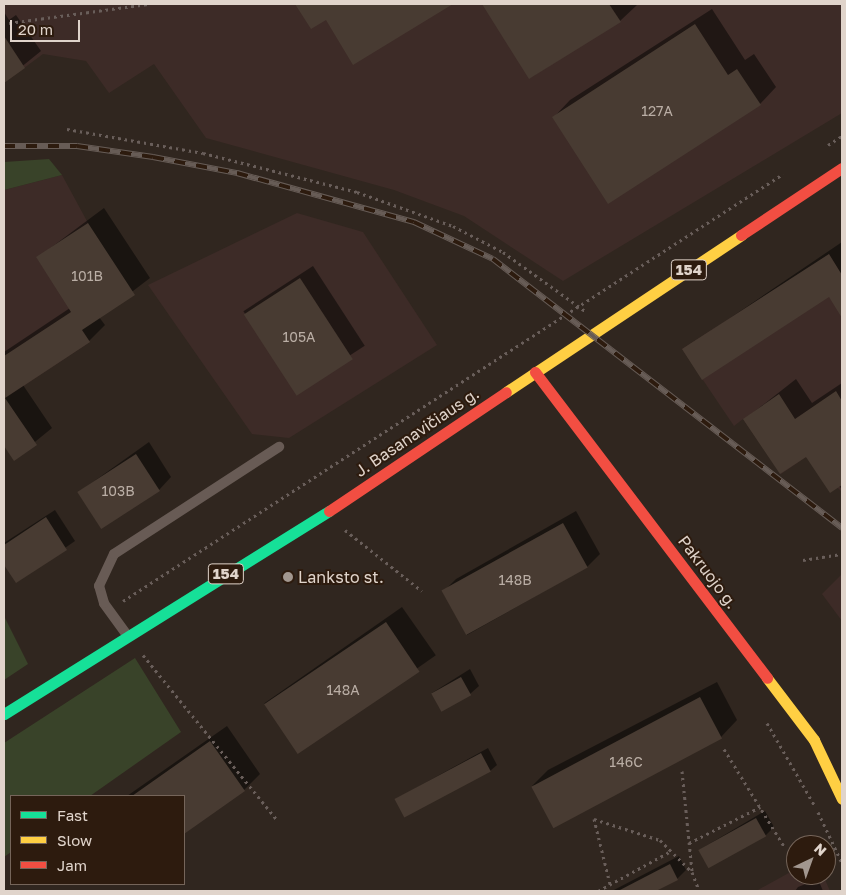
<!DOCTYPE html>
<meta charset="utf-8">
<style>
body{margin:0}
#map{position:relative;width:846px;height:895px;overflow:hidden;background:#30261f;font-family:"Golos Text",sans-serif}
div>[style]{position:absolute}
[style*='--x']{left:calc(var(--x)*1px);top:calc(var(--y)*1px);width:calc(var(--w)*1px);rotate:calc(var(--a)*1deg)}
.industrial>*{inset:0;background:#3d2b27}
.green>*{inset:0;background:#394329}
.shadow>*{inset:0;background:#0007;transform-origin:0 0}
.building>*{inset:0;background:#483b32;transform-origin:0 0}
.path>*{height:3px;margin-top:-1.5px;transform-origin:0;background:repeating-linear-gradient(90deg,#695e5a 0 2.5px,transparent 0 6.5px)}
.lane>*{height:10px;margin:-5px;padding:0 5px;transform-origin:5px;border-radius:5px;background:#685b55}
.fast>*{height:11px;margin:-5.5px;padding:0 5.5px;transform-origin:5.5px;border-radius:5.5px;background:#16e098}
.slow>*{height:11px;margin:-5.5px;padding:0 5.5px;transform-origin:5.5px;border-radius:5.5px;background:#ffcf43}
.jam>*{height:11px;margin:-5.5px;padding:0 5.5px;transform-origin:5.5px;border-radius:5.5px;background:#f24e42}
.rail>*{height:5.5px;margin-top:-2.75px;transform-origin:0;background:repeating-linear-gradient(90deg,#2d1b0e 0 11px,#675c56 0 22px);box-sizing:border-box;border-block:1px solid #675c56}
.dots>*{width:14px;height:14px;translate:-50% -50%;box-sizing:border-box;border:2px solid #2d1b0e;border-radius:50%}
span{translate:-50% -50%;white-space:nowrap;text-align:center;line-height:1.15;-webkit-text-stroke:4px #2d1b0e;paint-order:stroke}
.number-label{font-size:14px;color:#baaea5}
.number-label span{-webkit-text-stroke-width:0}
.shield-label span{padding:1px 4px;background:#2d1b0e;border:1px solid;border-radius:4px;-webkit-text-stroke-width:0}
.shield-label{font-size:15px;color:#e0d4cb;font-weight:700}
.street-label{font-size:16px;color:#e0d4cb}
.poi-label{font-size:16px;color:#e0d4cb}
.left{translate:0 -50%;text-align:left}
.frame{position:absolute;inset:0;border:5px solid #e0d4cb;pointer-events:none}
.legend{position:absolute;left:10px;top:795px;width:175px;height:90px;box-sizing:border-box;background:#2d1b0e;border:1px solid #75655a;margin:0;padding:6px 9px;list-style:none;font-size:15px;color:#e0d4cb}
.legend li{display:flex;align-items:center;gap:10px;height:25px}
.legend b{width:25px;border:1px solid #75655a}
.north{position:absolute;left:786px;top:835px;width:50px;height:50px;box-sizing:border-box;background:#2d1b0e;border:1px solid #75655a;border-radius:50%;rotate:42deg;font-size:14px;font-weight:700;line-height:20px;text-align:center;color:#e0d4cb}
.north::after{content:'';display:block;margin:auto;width:18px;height:22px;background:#a2978f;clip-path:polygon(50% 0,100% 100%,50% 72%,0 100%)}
.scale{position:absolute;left:10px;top:20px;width:70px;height:22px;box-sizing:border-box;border:2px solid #e0d4cb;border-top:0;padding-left:6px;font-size:15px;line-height:18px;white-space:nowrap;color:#e0d4cb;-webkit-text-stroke:4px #2d1b0e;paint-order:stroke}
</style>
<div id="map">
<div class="industrial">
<div style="clip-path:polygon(4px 4px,842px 4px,842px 113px,563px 281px,464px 216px,394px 190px,206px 138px,154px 64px,109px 93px,86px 61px,43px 54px,4px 83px)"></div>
<div style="clip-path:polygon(62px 175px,88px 223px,82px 330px,90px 342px,4px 399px,4px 190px)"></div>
<div style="clip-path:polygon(297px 213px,363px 232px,437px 345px,289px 438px,252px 434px,148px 285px)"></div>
<div style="clip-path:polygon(829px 254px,842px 275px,842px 492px,806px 457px,781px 474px,743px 419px,734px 426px,682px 349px)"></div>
<div style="clip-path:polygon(842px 574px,842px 621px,822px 594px)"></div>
<div style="clip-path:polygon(796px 869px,796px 875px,823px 875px,830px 891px,756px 891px)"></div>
</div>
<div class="green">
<div style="clip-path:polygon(49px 159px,62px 175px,4px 190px,4px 162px)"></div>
<div style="clip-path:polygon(4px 616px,28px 664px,4px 680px)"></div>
<div style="clip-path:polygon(135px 658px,181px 732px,90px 796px,11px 796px,11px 852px,4px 857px,4px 743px)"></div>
</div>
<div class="shadow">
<div style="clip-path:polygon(297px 4px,450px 4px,353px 63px,326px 18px,311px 28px)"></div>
<div style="clip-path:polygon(483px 4px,636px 4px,637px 5px,620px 21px,530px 78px)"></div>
<div style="clip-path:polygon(712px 9px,745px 60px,754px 54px,776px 87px,760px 104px,554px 117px,570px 100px)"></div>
<div style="clip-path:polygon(4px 12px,9px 20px,16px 15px,41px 51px,4px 81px)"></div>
<div style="clip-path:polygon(104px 208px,150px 278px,99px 317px,105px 325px,89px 341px,23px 385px,52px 428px,14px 459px,4px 444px,4px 352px,70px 308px,37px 258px)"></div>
<div style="clip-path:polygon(842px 242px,842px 316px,829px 296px,683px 350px)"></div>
<div style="left:313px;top:266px;width:95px;height:83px;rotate:57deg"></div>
<div style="clip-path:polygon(796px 379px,812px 403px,842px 383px,842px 489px,806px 455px,745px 419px)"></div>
<div style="clip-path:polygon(149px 442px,171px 477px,159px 490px,79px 492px)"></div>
<div style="clip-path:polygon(55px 510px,75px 541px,16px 582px,4px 563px,4px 543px)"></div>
<div style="clip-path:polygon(576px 511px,600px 554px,587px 567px,467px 635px,443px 592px,456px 579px)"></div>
<div style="left:402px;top:607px;width:59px;height:168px;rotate:55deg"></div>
<div style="clip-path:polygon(470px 669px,479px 686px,470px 694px,432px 693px)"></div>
<div style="clip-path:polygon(717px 682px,737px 720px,721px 737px,532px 786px,548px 770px)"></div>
<div style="clip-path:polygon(227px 726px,260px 774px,244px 790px,184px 833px,184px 796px,127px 796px)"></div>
<div style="clip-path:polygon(488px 748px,497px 765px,490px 771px,396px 799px)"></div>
<div style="clip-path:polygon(765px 811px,774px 827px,766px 835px,699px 850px)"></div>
<div style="clip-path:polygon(679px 856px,686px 870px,677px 879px,653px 891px,612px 891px)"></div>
<div style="clip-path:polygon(818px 879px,823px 891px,795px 891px,798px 887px)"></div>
</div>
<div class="building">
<div style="clip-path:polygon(295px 4px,453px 4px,353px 65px,326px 20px,311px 29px)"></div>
<div style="clip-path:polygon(482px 4px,609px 4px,621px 22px,529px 79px)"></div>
<div style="clip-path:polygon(695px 24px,728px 75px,737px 69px,761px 105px,608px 204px,552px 117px)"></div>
<div style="clip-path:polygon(4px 36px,25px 68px,4px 83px)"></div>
<div style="clip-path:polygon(88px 223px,135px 295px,82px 330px,90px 342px,5px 398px,37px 445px,14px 461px,4px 446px,4px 356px,71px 312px,36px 257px)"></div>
<div style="clip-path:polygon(829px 254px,842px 275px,842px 318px,829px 297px,702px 380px,682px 349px)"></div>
<div style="left:300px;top:278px;width:97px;height:67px;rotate:57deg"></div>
<div style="clip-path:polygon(836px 391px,842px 401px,842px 485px,830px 493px,806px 457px,780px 474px,743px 419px,779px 394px,795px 419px)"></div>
<div style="left:136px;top:454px;width:44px;height:70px;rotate:57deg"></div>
<div style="clip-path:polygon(46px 517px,67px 550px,16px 583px,4px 565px,4px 545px)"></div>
<div style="left:563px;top:523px;width:51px;height:139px;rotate:61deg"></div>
<div style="left:386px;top:622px;width:60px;height:147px;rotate:56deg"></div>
<div style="left:461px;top:677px;width:21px;height:34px;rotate:61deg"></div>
<div style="left:700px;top:697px;width:47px;height:191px;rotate:62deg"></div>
<div style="clip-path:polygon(210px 741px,245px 791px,184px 834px,184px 796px,132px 796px)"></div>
<div style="left:481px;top:753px;width:21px;height:98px;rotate:62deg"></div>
<div style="left:756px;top:818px;width:21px;height:66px;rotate:61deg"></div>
<div style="clip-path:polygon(670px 864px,678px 880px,656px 891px,618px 891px)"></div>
</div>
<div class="path">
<div style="--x:9;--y:23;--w:140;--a:-7.8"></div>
<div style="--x:67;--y:129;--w:138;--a:10"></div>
<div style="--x:203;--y:153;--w:159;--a:14.2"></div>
<div style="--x:357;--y:192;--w:102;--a:19.5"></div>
<div style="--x:453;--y:226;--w:56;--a:27.5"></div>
<div style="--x:503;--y:252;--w:101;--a:35.7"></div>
<div style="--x:828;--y:145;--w:17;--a:-33"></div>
<div style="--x:345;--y:530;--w:98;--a:38.4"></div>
<div style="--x:803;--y:560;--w:39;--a:-9"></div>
<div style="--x:123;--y:601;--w:786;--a:-32.9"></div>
<div style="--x:143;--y:655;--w:213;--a:50.9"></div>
<div style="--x:767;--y:723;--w:96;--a:60"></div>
<div style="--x:724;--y:749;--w:114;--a:58.3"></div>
<div style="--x:682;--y:771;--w:101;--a:84.3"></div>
<div style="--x:692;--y:872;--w:17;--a:69"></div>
<div style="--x:818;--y:812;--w:56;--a:64.8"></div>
<div style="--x:689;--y:843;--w:80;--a:-26.9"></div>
<div style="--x:610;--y:884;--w:67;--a:-103.8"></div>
<div style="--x:594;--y:819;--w:69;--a:17.7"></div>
<div style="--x:660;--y:840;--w:45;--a:45"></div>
<div style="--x:598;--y:891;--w:83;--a:-28.7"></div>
</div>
<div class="lane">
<div style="--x:127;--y:635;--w:39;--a:-126"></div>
<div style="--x:104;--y:603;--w:18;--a:-106"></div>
<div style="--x:99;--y:586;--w:35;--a:-65"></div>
<div style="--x:114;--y:554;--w:197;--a:-33"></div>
</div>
<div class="fast">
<div style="--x:4;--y:714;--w:383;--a:-32"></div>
</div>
<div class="slow">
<div style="--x:506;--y:392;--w:283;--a:-33.7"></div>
<div style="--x:767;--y:678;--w:78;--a:52.8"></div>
<div style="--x:814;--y:740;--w:65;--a:64.6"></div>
</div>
<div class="jam">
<div style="--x:741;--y:235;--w:121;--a:-33.6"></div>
<div style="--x:535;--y:372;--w:384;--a:52.8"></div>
<div style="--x:329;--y:511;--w:213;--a:-33.9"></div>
</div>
<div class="rail">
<div style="--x:4;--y:146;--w:73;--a:0"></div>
<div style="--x:77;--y:146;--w:77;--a:8.2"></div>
<div style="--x:153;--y:157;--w:86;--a:10.8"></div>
<div style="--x:237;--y:173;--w:184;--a:15.5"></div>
<div style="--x:414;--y:222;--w:87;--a:25.1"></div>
<div style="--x:493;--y:259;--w:441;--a:37.6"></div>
</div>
<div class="dots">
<div style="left:288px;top:577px;background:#a2978f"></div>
</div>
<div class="number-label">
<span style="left:657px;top:111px">127A</span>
<span style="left:87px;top:276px">101B</span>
<span style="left:299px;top:337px">105A</span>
<span style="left:118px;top:491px">103B</span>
<span style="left:515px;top:580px">148B</span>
<span style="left:343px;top:690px">148A</span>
<span style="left:626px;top:762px">146C</span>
</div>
<div class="shield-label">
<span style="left:689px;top:270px">154</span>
<span style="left:226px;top:574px">154</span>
</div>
<div class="street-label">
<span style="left:417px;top:432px;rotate:-34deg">J. Basanavičiaus g.</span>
<span style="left:708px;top:572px;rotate:53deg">Pakruojo g.</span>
</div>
<div class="poi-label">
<span class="left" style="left:298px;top:577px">Lanksto st.</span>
</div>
<div class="frame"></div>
<ul class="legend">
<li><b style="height:6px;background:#16e098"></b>Fast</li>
<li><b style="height:6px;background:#ffcf43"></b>Slow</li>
<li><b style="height:6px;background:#f24e42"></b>Jam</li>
</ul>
<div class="north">N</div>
<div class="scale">20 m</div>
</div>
